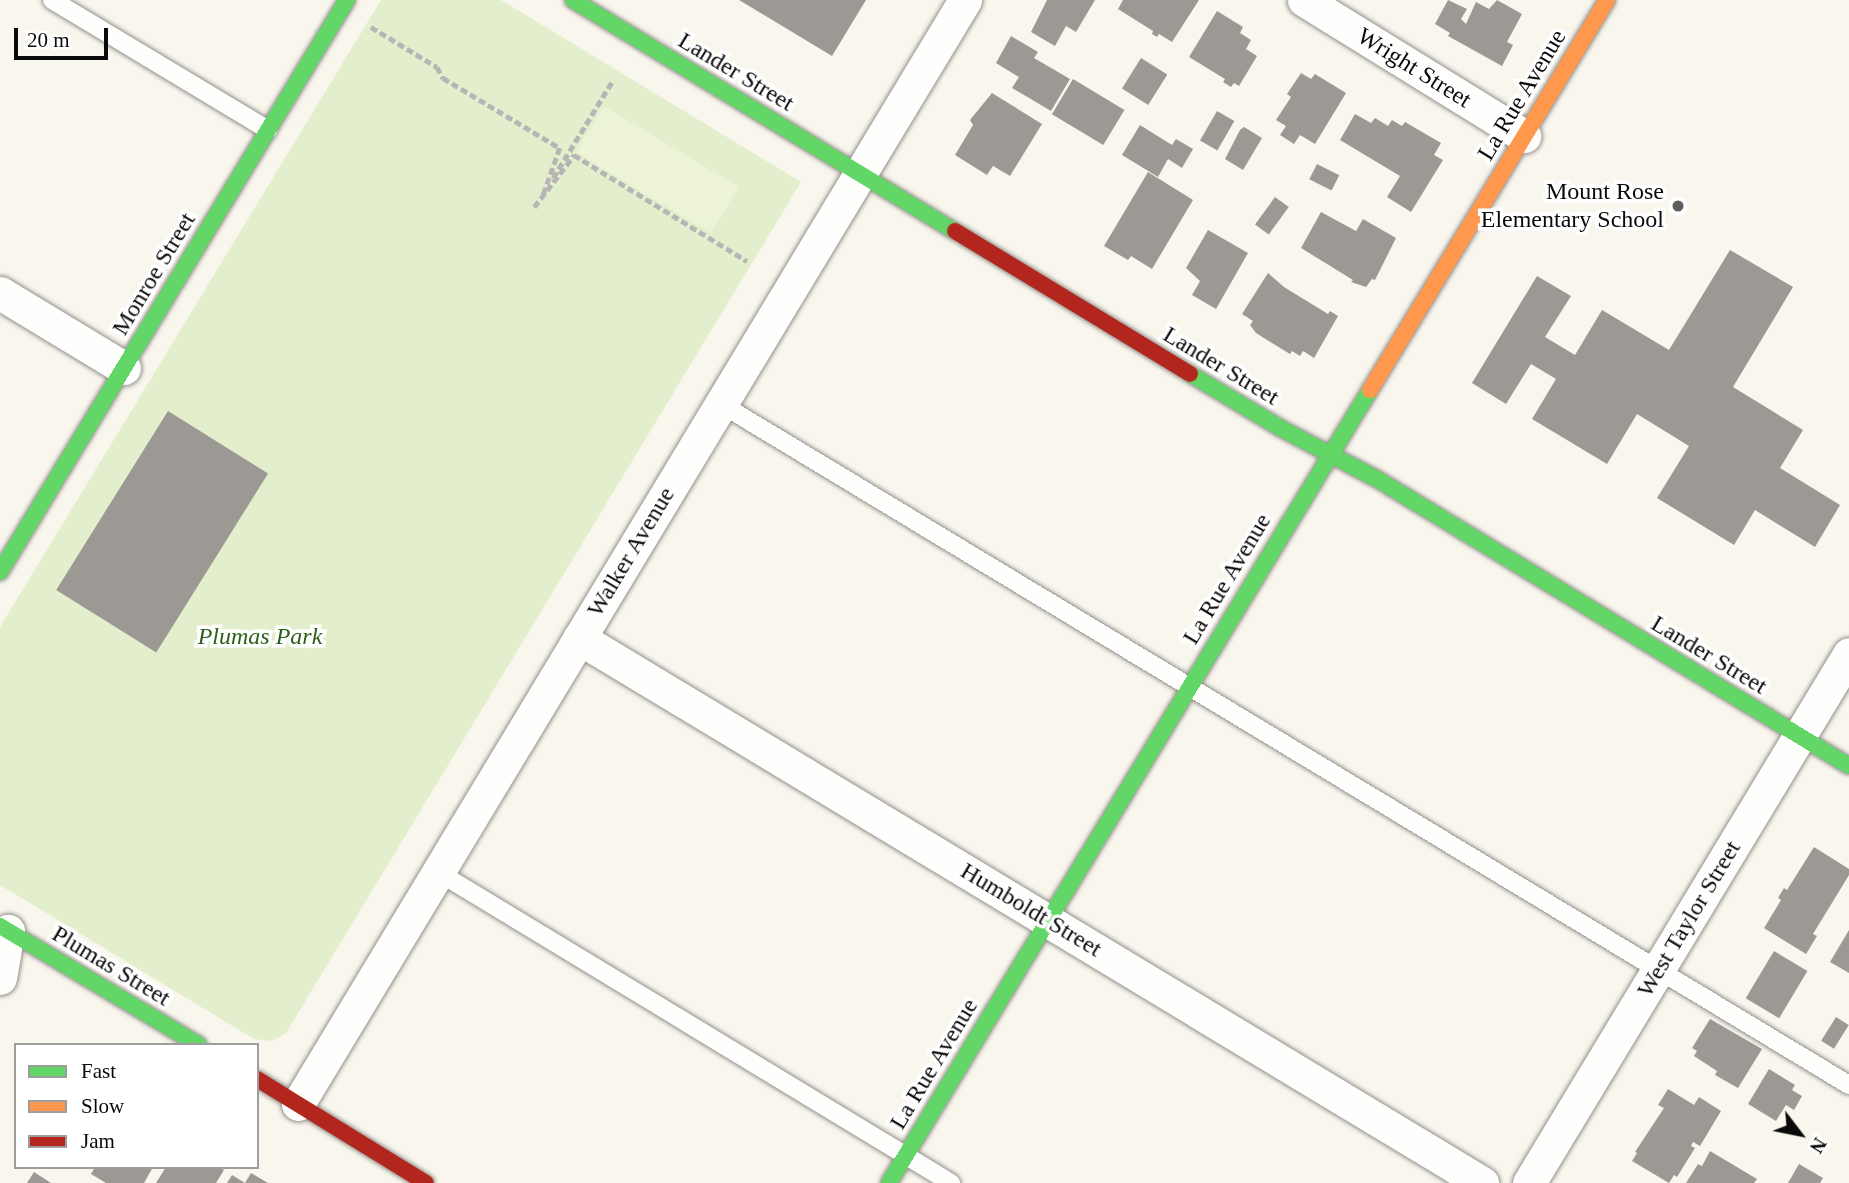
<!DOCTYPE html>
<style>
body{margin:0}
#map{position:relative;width:1849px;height:1183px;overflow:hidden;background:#f9f6ed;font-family:"Times New Roman",serif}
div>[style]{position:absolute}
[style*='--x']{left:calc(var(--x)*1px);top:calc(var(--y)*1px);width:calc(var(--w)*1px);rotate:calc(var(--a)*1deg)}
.green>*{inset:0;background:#e3efcc}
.pitch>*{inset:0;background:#edf3d6;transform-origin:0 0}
.building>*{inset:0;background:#9c9893;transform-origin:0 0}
.path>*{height:4.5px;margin-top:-2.25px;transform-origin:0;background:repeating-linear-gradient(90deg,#b7b6b5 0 7px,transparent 0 10.5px)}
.roads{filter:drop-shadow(0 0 2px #92908c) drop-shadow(0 0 2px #92908c)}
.lane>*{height:18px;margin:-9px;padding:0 9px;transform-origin:9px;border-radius:9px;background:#fefefc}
.street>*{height:33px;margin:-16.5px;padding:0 16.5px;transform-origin:16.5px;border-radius:16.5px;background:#fefefc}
.fast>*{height:16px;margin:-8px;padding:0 8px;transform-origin:8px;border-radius:8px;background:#63d668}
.slow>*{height:16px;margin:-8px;padding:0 8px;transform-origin:8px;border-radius:8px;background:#ff974d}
.jam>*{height:16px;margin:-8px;padding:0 8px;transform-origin:8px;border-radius:8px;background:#b3261e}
.dots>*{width:19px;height:19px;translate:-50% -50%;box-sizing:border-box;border:4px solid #fff;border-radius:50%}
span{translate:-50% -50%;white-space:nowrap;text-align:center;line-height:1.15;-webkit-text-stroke:7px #fff;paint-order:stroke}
.street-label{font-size:24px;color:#0a0a0a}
.poi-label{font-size:24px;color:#0a0a0a}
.right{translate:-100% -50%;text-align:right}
.park-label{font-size:24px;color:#2d611a;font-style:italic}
.legend{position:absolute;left:14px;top:1043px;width:245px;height:126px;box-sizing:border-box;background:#fff;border:2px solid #9d9d9d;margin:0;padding:9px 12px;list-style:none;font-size:21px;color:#0a0a0a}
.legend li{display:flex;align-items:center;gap:14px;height:35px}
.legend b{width:35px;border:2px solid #9d9d9d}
.north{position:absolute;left:1765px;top:1099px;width:70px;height:70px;-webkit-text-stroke:5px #fff;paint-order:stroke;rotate:122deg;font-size:19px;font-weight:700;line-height:28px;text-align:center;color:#0a0a0a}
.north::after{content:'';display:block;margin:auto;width:24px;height:32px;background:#0a0a0a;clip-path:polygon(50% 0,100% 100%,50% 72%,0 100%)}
.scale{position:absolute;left:14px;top:28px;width:94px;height:32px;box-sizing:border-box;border:4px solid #0a0a0a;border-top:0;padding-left:9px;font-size:21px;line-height:24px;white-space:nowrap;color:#0a0a0a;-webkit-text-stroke:5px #fff;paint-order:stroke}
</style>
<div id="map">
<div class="green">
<div style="clip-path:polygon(381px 0,501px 0,801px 182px,286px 1033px,272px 1041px,254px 1039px,0 885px,0 627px)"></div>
</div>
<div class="pitch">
<div style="left:604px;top:106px;width:157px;height:54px;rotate:31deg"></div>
</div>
<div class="building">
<div style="clip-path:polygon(739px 0,866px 0,832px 56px)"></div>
<div style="clip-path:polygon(1047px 0,1095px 0,1076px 32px,1066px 26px,1055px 46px,1031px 32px)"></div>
<div style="clip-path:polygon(1123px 0,1199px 0,1172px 42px,1159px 34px,1157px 37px,1152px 34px,1153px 31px,1118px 9px)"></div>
<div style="clip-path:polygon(1448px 0,1467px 9px,1461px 19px,1466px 24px,1476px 2px,1489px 9px,1497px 0,1522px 14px,1507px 42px,1513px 45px,1502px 66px,1448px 36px,1450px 33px,1435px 24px)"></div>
<div style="clip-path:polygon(1217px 11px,1243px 27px,1240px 33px,1251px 40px,1246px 49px,1257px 56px,1239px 86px,1234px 83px,1231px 87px,1223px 82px,1225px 79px,1189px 57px)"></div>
<div style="clip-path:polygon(1011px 36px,1038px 52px,1034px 58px,1070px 79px,1051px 111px,1012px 88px,1019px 77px,996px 63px)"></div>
<div style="left:1141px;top:58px;width:31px;height:36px;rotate:32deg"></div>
<div style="clip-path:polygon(1301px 73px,1311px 79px,1315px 74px,1346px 93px,1315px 144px,1300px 135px,1294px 144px,1280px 135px,1286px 126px,1276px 120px,1291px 97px,1287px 94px)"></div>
<div style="left:1073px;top:79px;width:60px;height:41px;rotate:31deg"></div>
<div style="clip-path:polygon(992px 93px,1042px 124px,1010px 176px,993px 166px,987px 175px,955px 155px,973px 125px,970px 120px)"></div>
<div style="left:1217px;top:111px;width:20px;height:34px;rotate:30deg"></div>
<div style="clip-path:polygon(1355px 114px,1371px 123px,1375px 118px,1388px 126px,1392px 120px,1402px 126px,1405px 122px,1441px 143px,1434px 155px,1443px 160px,1411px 212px,1387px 197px,1400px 176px,1340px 140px)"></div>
<div style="clip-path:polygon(1140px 125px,1172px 145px,1176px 139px,1193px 149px,1182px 168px,1168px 159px,1158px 177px,1122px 155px)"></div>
<div style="clip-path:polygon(1244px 127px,1262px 138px,1243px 170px,1225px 159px,1240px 130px)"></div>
<div style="left:1317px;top:164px;width:25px;height:17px;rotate:27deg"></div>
<div style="clip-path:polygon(1148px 172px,1193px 200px,1152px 269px,1131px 256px,1128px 260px,1104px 246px)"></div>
<div style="left:1275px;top:197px;width:17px;height:34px;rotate:36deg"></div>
<div style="clip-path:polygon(1321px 212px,1356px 231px,1363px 219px,1396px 238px,1375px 280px,1372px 279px,1366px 287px,1351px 282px,1353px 280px,1301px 248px)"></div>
<div style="clip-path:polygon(1208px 230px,1248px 253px,1216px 309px,1192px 295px,1200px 281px,1186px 268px)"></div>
<div style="clip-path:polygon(1730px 250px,1793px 287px,1733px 387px,1803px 430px,1780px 468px,1840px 505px,1815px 547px,1755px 510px,1734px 545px,1657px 498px,1689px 446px,1637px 414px,1607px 464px,1532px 419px,1556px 379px,1531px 364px,1506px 404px,1472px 383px,1537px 276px,1571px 296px,1545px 337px,1575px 355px,1602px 310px,1669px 350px)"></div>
<div style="clip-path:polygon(1268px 273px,1284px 287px,1328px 314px,1330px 311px,1338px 316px,1314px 358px,1303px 351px,1300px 356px,1292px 351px,1290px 354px,1256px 333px,1250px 325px,1253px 321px,1242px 314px)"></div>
<div style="left:168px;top:411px;width:118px;height:211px;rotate:32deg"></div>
<div style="clip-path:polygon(1814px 847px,1849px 869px,1849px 875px,1813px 934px,1817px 936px,1806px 954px,1764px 928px,1781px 900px,1778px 898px,1784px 888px,1787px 890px)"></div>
<div style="clip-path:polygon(1849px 930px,1849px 973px,1830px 962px)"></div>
<div style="left:1774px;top:951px;width:39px;height:55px;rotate:31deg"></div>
<div style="left:1836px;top:1017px;width:15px;height:28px;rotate:32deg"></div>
<div style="clip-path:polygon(1710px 1019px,1762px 1049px,1738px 1088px,1715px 1075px,1717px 1071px,1694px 1056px,1697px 1051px,1692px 1048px)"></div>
<div style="clip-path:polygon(1769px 1069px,1795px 1085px,1792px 1090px,1802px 1096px,1794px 1110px,1786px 1105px,1776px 1121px,1748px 1104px)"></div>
<div style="clip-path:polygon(1668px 1089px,1694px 1105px,1699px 1097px,1721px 1111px,1700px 1146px,1693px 1142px,1691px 1146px,1695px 1148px,1677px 1177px,1674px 1175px,1669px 1183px,1632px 1161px,1637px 1153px,1635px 1152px,1664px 1108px,1658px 1105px)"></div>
<div style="clip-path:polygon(1710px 1151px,1757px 1179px,1754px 1183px,1686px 1183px,1698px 1164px,1702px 1166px)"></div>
<div style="clip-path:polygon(1799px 1164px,1823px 1178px,1820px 1183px,1788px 1183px)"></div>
<div style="clip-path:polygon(95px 1167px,153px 1167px,144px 1183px,106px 1183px,91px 1174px)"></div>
<div style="clip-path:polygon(166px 1167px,219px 1167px,224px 1170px,216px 1183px,156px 1183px)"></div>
<div style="clip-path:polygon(34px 1172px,51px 1183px,27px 1183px)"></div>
<div style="clip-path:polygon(251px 1173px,268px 1183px,227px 1183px,232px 1175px,245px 1183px)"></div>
</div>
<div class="path">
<div style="--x:371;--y:27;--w:77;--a:31.2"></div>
<div style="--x:437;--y:67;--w:13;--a:61"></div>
<div style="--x:443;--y:78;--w:136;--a:30.9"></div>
<div style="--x:560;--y:148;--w:51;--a:109.5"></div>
<div style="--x:553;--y:178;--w:115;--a:-58.5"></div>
<div style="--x:534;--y:207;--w:66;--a:-52.4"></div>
<div style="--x:574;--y:155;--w:203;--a:31.5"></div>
</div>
<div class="roads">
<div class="lane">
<div style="--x:52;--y:0;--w:252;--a:31"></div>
<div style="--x:721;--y:404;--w:1318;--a:31.12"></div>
<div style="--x:438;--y:872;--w:600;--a:31.23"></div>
</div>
<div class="street">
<div style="--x:1304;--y:0;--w:259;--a:31.7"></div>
<div style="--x:0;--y:293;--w:145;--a:31.2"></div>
<div style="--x:579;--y:638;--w:1055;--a:31.11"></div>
<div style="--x:0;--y:978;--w:48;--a:-80.3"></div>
<div style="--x:298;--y:1104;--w:1290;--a:-58.86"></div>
<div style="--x:1529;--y:1183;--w:618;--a:-58.83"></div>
</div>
<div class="fast">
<div style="--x:573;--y:0;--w:446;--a:31.2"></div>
<div style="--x:1190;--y:374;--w:107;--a:30.9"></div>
<div style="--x:1282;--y:429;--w:107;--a:27.8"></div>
<div style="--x:1377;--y:479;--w:552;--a:31.3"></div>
<div style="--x:0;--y:572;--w:669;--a:-58.76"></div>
<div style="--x:0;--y:926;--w:232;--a:30.9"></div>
<div style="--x:889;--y:1183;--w:927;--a:-58.76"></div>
</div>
<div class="slow">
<div style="--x:1370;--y:390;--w:456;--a:-58.7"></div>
</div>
<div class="jam">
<div style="--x:955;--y:231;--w:275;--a:31.3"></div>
<div style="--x:257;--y:1079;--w:198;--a:31.6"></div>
</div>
</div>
<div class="dots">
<div style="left:1678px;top:206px;background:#5e5d59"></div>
</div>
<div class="street-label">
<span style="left:1414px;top:68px;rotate:32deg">Wright Street</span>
<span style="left:736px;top:72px;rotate:31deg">Lander Street</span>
<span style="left:1522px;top:95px;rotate:-59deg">La Rue Avenue</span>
<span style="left:154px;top:274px;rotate:-59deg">Monroe Street</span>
<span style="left:1221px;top:366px;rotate:31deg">Lander Street</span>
<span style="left:631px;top:552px;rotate:-59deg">Walker Avenue</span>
<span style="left:1227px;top:579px;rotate:-59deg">La Rue Avenue</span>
<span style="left:1709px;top:655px;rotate:31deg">Lander Street</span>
<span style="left:1031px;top:910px;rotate:31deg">Humboldt Street</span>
<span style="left:1689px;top:919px;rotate:-59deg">West Taylor Street</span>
<span style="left:111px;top:966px;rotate:31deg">Plumas Street</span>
<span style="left:934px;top:1064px;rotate:-59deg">La Rue Avenue</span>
</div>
<div class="poi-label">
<span class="right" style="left:1664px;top:206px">Mount Rose<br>Elementary School</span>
</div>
<div class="park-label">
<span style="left:260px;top:637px">Plumas Park</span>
</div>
<ul class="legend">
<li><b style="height:9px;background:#63d668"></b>Fast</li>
<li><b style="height:9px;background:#ff974d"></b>Slow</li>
<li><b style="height:9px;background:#b3261e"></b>Jam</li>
</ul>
<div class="north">N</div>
<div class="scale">20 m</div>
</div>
